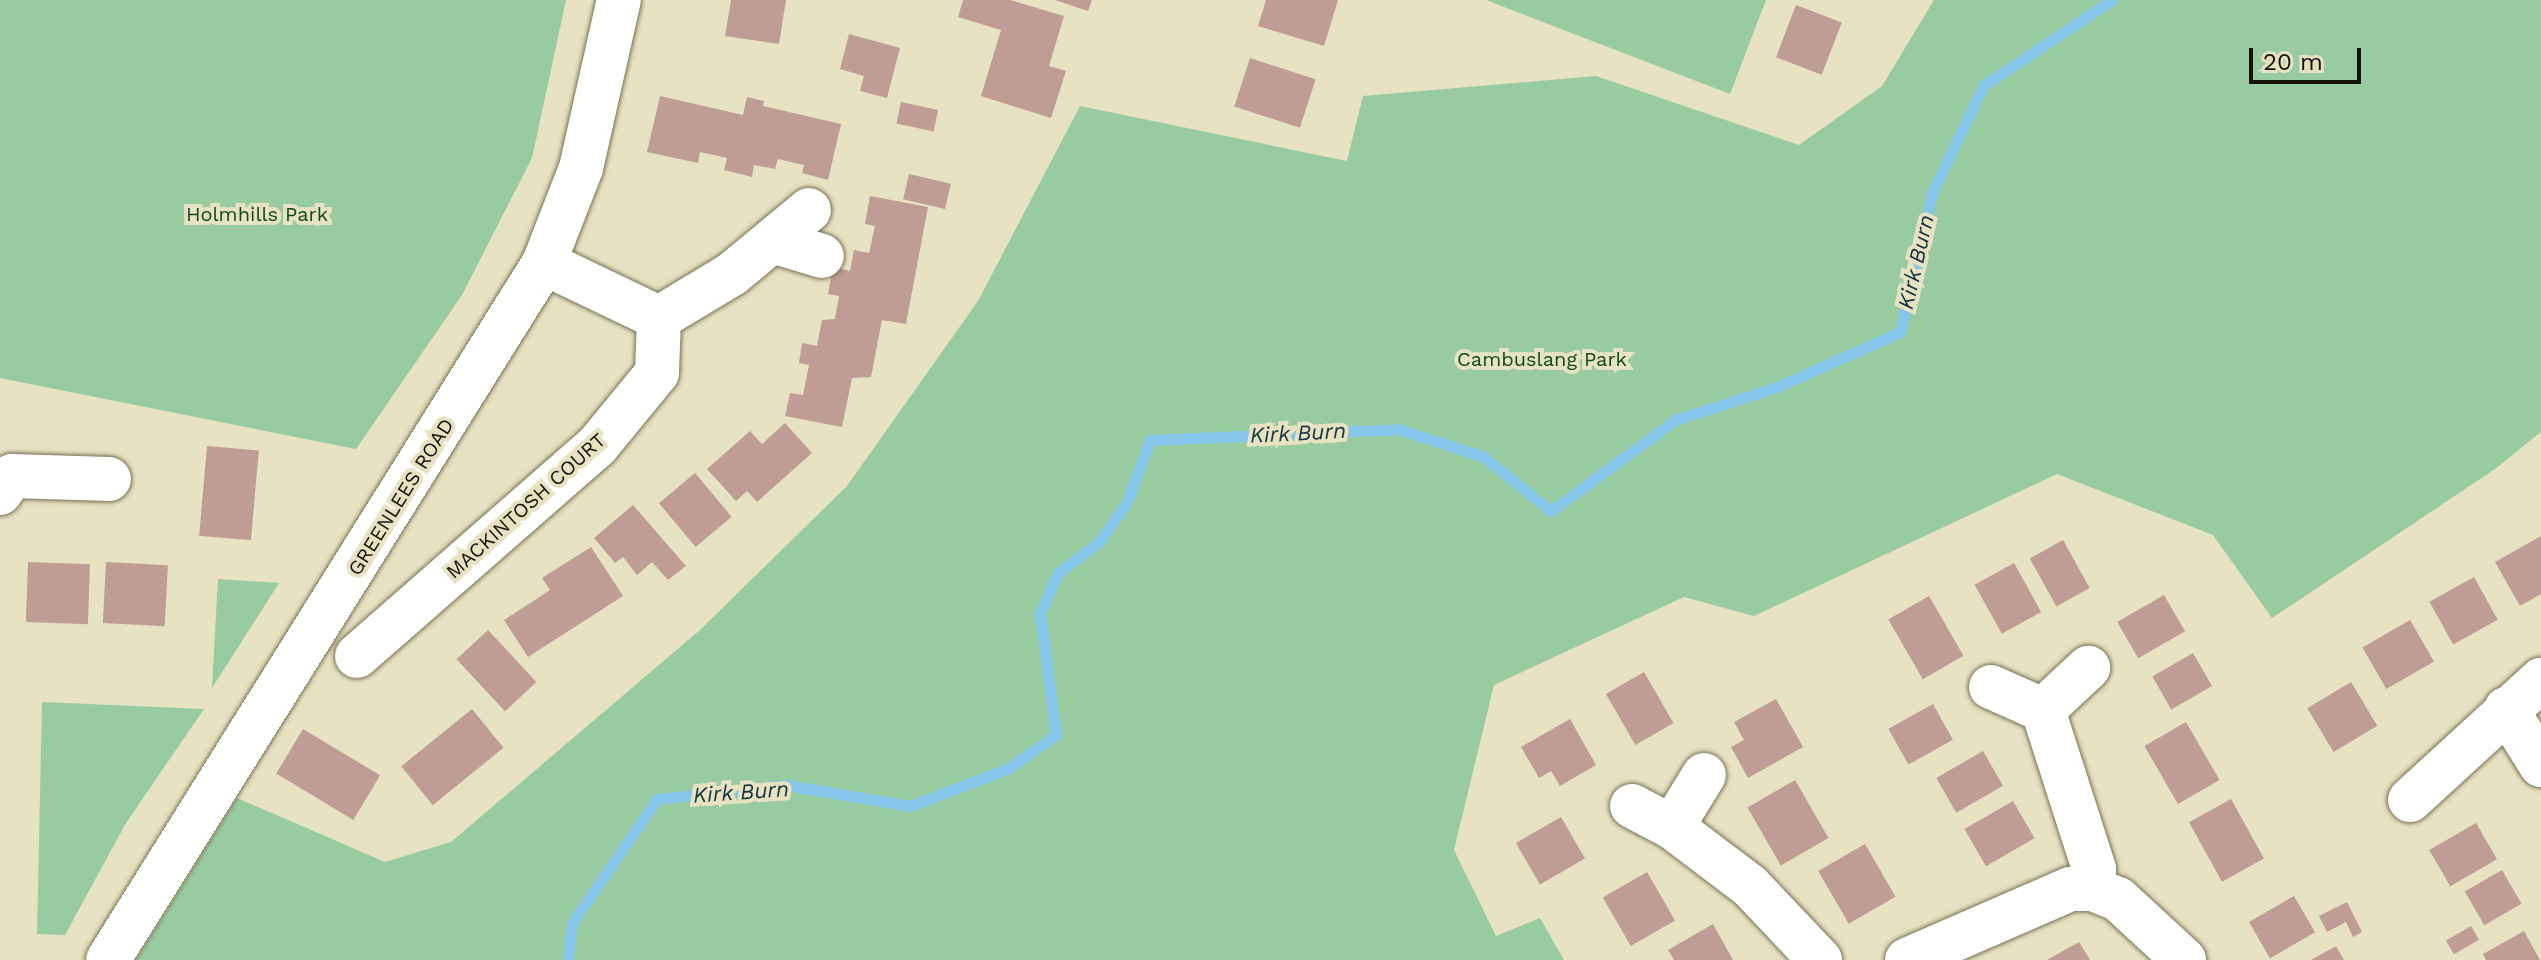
<!DOCTYPE html>
<style>
body{margin:0}
#map{position:relative;width:2541px;height:960px;overflow:hidden;background:#e7e2c1;font-family:"Work Sans",sans-serif}
div>[style]{position:absolute}
[style*='--x']{left:calc(var(--x)*1px);top:calc(var(--y)*1px);width:calc(var(--w)*1px);rotate:calc(var(--a)*1deg)}
.green>*{inset:0;background:#98cca0}
.stream>*{height:11px;margin:-5.5px;padding:0 5.5px;transform-origin:5.5px;border-radius:5.5px;background:#86c5ea}
.building>*{inset:0;background:#c09d94;transform-origin:0 0}
.roads{filter:drop-shadow(0 0 2px #777254) drop-shadow(0 0 2px #777254)}
.minor>*{height:44px;margin:-22px;padding:0 22px;transform-origin:22px;border-radius:22px;background:#fff}
.major>*{height:44px;margin:-22px;padding:0 22px;transform-origin:22px;border-radius:22px;background:#fff}
span{translate:-50% -50%;white-space:nowrap;text-align:center;line-height:1.15;-webkit-text-stroke:8px #e7e2c1;paint-order:stroke}
.park-label{font-size:20px;color:#0d4920}
.street-label{font-size:20px;color:#151307}
.water-label{font-size:22px;color:#163343;font-style:italic}
.scale{position:absolute;left:2249px;top:48px;width:112px;height:36px;box-sizing:border-box;border:4px solid #151307;border-top:0;padding-left:10px;font-size:24px;line-height:28px;white-space:nowrap;color:#151307;-webkit-text-stroke:6px #e7e2c1;paint-order:stroke}
</style>
<div id="map">
<div class="green">
<div style="clip-path:polygon(0 0,566px 0,532px 158px,462px 295px,356px 449px,0 378px)"></div>
<div style="clip-path:polygon(1486px 0,1766px 0,1730px 94px)"></div>
<div style="clip-path:polygon(1934px 0,2541px 0,2541px 432px,2495px 469px,2272px 618px,2213px 535px,2057px 474px,1754px 616px,1684px 597px,1494px 685px,1454px 850px,1496px 936px,1540px 918px,1564px 960px,136px 960px,237px 798px,385px 862px,451px 842px,700px 630px,847px 486px,978px 301px,1080px 106px,1347px 161px,1363px 96px,1596px 76px,1799px 145px,1882px 86px)"></div>
<div style="clip-path:polygon(218px 579px,279px 583px,212px 688px)"></div>
<div style="clip-path:polygon(42px 702px,204px 709px,126px 823px,65px 935px,37px 934px)"></div>
</div>
<div class="stream">
<div style="--x:568;--y:960;--w:37;--a:-84"></div>
<div style="--x:572;--y:923;--w:150;--a:-55.6"></div>
<div style="--x:657;--y:799;--w:130;--a:-6.2"></div>
<div style="--x:786;--y:785;--w:126;--a:9.6"></div>
<div style="--x:910;--y:806;--w:104;--a:-20.9"></div>
<div style="--x:1007;--y:769;--w:60;--a:-34.8"></div>
<div style="--x:1056;--y:735;--w:123;--a:-97.5"></div>
<div style="--x:1040;--y:613;--w:44;--a:-65.8"></div>
<div style="--x:1058;--y:573;--w:51;--a:-37.1"></div>
<div style="--x:1099;--y:542;--w:49;--a:-55"></div>
<div style="--x:1127;--y:502;--w:66;--a:-69.6"></div>
<div style="--x:1150;--y:440;--w:248;--a:-2.5"></div>
<div style="--x:1398;--y:429;--w:90;--a:18"></div>
<div style="--x:1484;--y:457;--w:86;--a:38.9"></div>
<div style="--x:1551;--y:511;--w:154;--a:-36.3"></div>
<div style="--x:1675;--y:420;--w:107;--a:-17.9"></div>
<div style="--x:1777;--y:387;--w:135;--a:-24.1"></div>
<div style="--x:1900;--y:332;--w:143;--a:-77"></div>
<div style="--x:1932;--y:193;--w:119;--a:-64.5"></div>
<div style="--x:1983;--y:86;--w:155;--a:-33.7"></div>
</div>
<div class="building">
<div style="clip-path:polygon(731px 0,786px 0,779px 44px,725px 36px)"></div>
<div style="clip-path:polygon(963px 0,1010px 0,1064px 16px,1049px 66px,1066px 71px,1051px 118px,981px 96px,1001px 30px,958px 17px)"></div>
<div style="clip-path:polygon(1055px 0,1092px 0,1088px 11px)"></div>
<div style="clip-path:polygon(1266px 0,1338px 0,1324px 46px,1258px 26px)"></div>
<div style="left:1796px;top:5px;width:49px;height:56px;rotate:21deg"></div>
<div style="clip-path:polygon(849px 34px,900px 48px,887px 98px,860px 91px,864px 76px,840px 69px)"></div>
<div style="left:1250px;top:58px;width:69px;height:51px;rotate:18deg"></div>
<div style="clip-path:polygon(660px 96px,743px 115px,747px 97px,764px 101px,763px 106px,841px 124px,828px 180px,802px 173px,804px 165px,778px 159px,775px 169px,754px 165px,752px 177px,724px 170px,727px 158px,700px 152px,698px 163px,647px 152px)"></div>
<div style="left:901px;top:102px;width:38px;height:22px;rotate:12deg"></div>
<div style="left:909px;top:174px;width:43px;height:26px;rotate:13deg"></div>
<div style="clip-path:polygon(870px 196px,928px 207px,906px 324px,882px 320px,871px 377px,852px 378px,842px 427px,785px 416px,790px 393px,803px 395px,809px 365px,799px 363px,802px 343px,817px 346px,822px 320px,835px 319px,839px 296px,828px 294px,833px 267px,850px 271px,854px 250px,869px 253px,875px 226px,865px 224px)"></div>
<div style="clip-path:polygon(785px 423px,812px 453px,757px 502px,747px 491px,736px 501px,707px 469px,750px 431px,762px 444px)"></div>
<div style="left:207px;top:446px;width:52px;height:90px;rotate:5deg"></div>
<div style="left:695px;top:473px;width:57px;height:47px;rotate:50deg"></div>
<div style="clip-path:polygon(633px 505px,686px 566px,668px 580px,652px 562px,637px 575px,623px 557px,615px 563px,594px 538px)"></div>
<div style="clip-path:polygon(2541px 536px,2541px 594px,2520px 606px,2495px 562px)"></div>
<div style="left:2063px;top:540px;width:55px;height:38px;rotate:61deg"></div>
<div style="clip-path:polygon(591px 547px,623px 596px,528px 657px,504px 620px,550px 590px,542px 578px)"></div>
<div style="left:28px;top:562px;width:62px;height:60px;rotate:2deg"></div>
<div style="left:106px;top:562px;width:62px;height:61px;rotate:3deg"></div>
<div style="left:2014px;top:563px;width:56px;height:45px;rotate:61deg"></div>
<div style="left:2474px;top:577px;width:49px;height:51px;rotate:61deg"></div>
<div style="left:2164px;top:595px;width:42px;height:54px;rotate:60deg"></div>
<div style="left:1929px;top:596px;width:69px;height:47px;rotate:60deg"></div>
<div style="left:2410px;top:620px;width:48px;height:55px;rotate:60deg"></div>
<div style="left:488px;top:630px;width:71px;height:43px;rotate:47deg"></div>
<div style="left:2193px;top:653px;width:38px;height:47px;rotate:60deg"></div>
<div style="left:1644px;top:672px;width:59px;height:44px;rotate:60deg"></div>
<div style="left:2351px;top:682px;width:51px;height:51px;rotate:59deg"></div>
<div style="clip-path:polygon(1776px 699px,1803px 747px,1748px 778px,1731px 747px,1744px 740px,1734px 722px)"></div>
<div style="left:1933px;top:704px;width:41px;height:51px;rotate:61deg"></div>
<div style="left:472px;top:709px;width:50px;height:91px;rotate:51deg"></div>
<div style="clip-path:polygon(1570px 719px,1596px 765px,1560px 786px,1551px 771px,1539px 778px,1521px 747px)"></div>
<div style="left:2186px;top:722px;width:67px;height:48px;rotate:60deg"></div>
<div style="left:303px;top:729px;width:90px;height:52px;rotate:31deg"></div>
<div style="left:1983px;top:751px;width:40px;height:54px;rotate:60deg"></div>
<div style="left:1795px;top:780px;width:67px;height:55px;rotate:60deg"></div>
<div style="left:2231px;top:799px;width:68px;height:48px;rotate:61deg"></div>
<div style="left:2013px;top:801px;width:43px;height:56px;rotate:60deg"></div>
<div style="left:1561px;top:817px;width:48px;height:52px;rotate:60deg"></div>
<div style="left:2476px;top:823px;width:42px;height:54px;rotate:60deg"></div>
<div style="left:1865px;top:844px;width:61px;height:54px;rotate:60deg"></div>
<div style="left:2502px;top:870px;width:39px;height:43px;rotate:60deg"></div>
<div style="left:1647px;top:872px;width:56px;height:51px;rotate:60deg"></div>
<div style="left:2294px;top:896px;width:42px;height:52px;rotate:60deg"></div>
<div style="clip-path:polygon(2347px 902px,2362px 932px,2353px 937px,2346px 922px,2327px 932px,2319px 916px)"></div>
<div style="clip-path:polygon(1713px 924px,1733px 960px,1674px 960px,1668px 950px)"></div>
<div style="left:2471px;top:926px;width:16px;height:29px;rotate:60deg"></div>
<div style="clip-path:polygon(2524px 931px,2540px 960px,2486px 960px,2483px 954px)"></div>
<div style="clip-path:polygon(2079px 942px,2090px 960px,2047px 960px)"></div>
<div style="clip-path:polygon(2336px 946px,2344px 960px,2311px 960px)"></div>
</div>
<div class="roads">
<div class="minor">
<div style="--x:772;--y:241;--w:52;--a:16.7"></div>
<div style="--x:659;--y:318;--w:85;--a:-31.1"></div>
<div style="--x:732;--y:274;--w:100;--a:-39.7"></div>
<div style="--x:0;--y:493;--w:21;--a:-55"></div>
<div style="--x:12;--y:476;--w:97;--a:1.8"></div>
<div style="--x:357;--y:656;--w:319;--a:-41.2"></div>
<div style="--x:597;--y:446;--w:94;--a:-50.6"></div>
<div style="--x:657;--y:373;--w:55;--a:-87.9"></div>
<div style="--x:659;--y:318;--w:127;--a:-154.4"></div>
<div style="--x:1991;--y:687;--w:57;--a:23.9"></div>
<div style="--x:2043;--y:710;--w:62;--a:-43"></div>
<div style="--x:2506;--y:709;--w:66;--a:58"></div>
<div style="--x:2043;--y:710;--w:167;--a:72.2"></div>
<div style="--x:2094;--y:869;--w:20;--a:93"></div>
<div style="--x:2410;--y:800;--w:178;--a:-42.5"></div>
<div style="--x:1632;--y:806;--w:45;--a:27.7"></div>
<div style="--x:1672;--y:827;--w:98;--a:37.1"></div>
<div style="--x:1750;--y:886;--w:102;--a:46.6"></div>
<div style="--x:1672;--y:827;--w:61;--a:-58.4"></div>
<div style="--x:1907;--y:960;--w:178;--a:-23.5"></div>
<div style="--x:2070;--y:889;--w:23;--a:0"></div>
<div style="--x:2093;--y:889;--w:27;--a:22"></div>
<div style="--x:2118;--y:899;--w:90;--a:42.7"></div>
</div>
<div class="major">
<div style="--x:108;--y:960;--w:822;--a:-57.97"></div>
<div style="--x:544;--y:263;--w:102;--a:-68.7"></div>
<div style="--x:581;--y:168;--w:172;--a:-77.3"></div>
</div>
</div>
<div class="park-label">
<span style="left:257px;top:214px">Holmhills Park</span>
<span style="left:1542px;top:359px">Cambuslang Park</span>
</div>
<div class="street-label">
<span style="left:401px;top:497px;rotate:-58deg">GREENLEES ROAD</span>
<span style="left:526px;top:506px;rotate:-42deg">MACKINTOSH COURT</span>
</div>
<div class="water-label">
<span style="left:1916px;top:262px;rotate:-77deg">Kirk Burn</span>
<span style="left:1298px;top:433px;rotate:-3deg">Kirk Burn</span>
<span style="left:741px;top:792px;rotate:-4deg">Kirk Burn</span>
</div>
<div class="scale">20 m</div>
</div>
